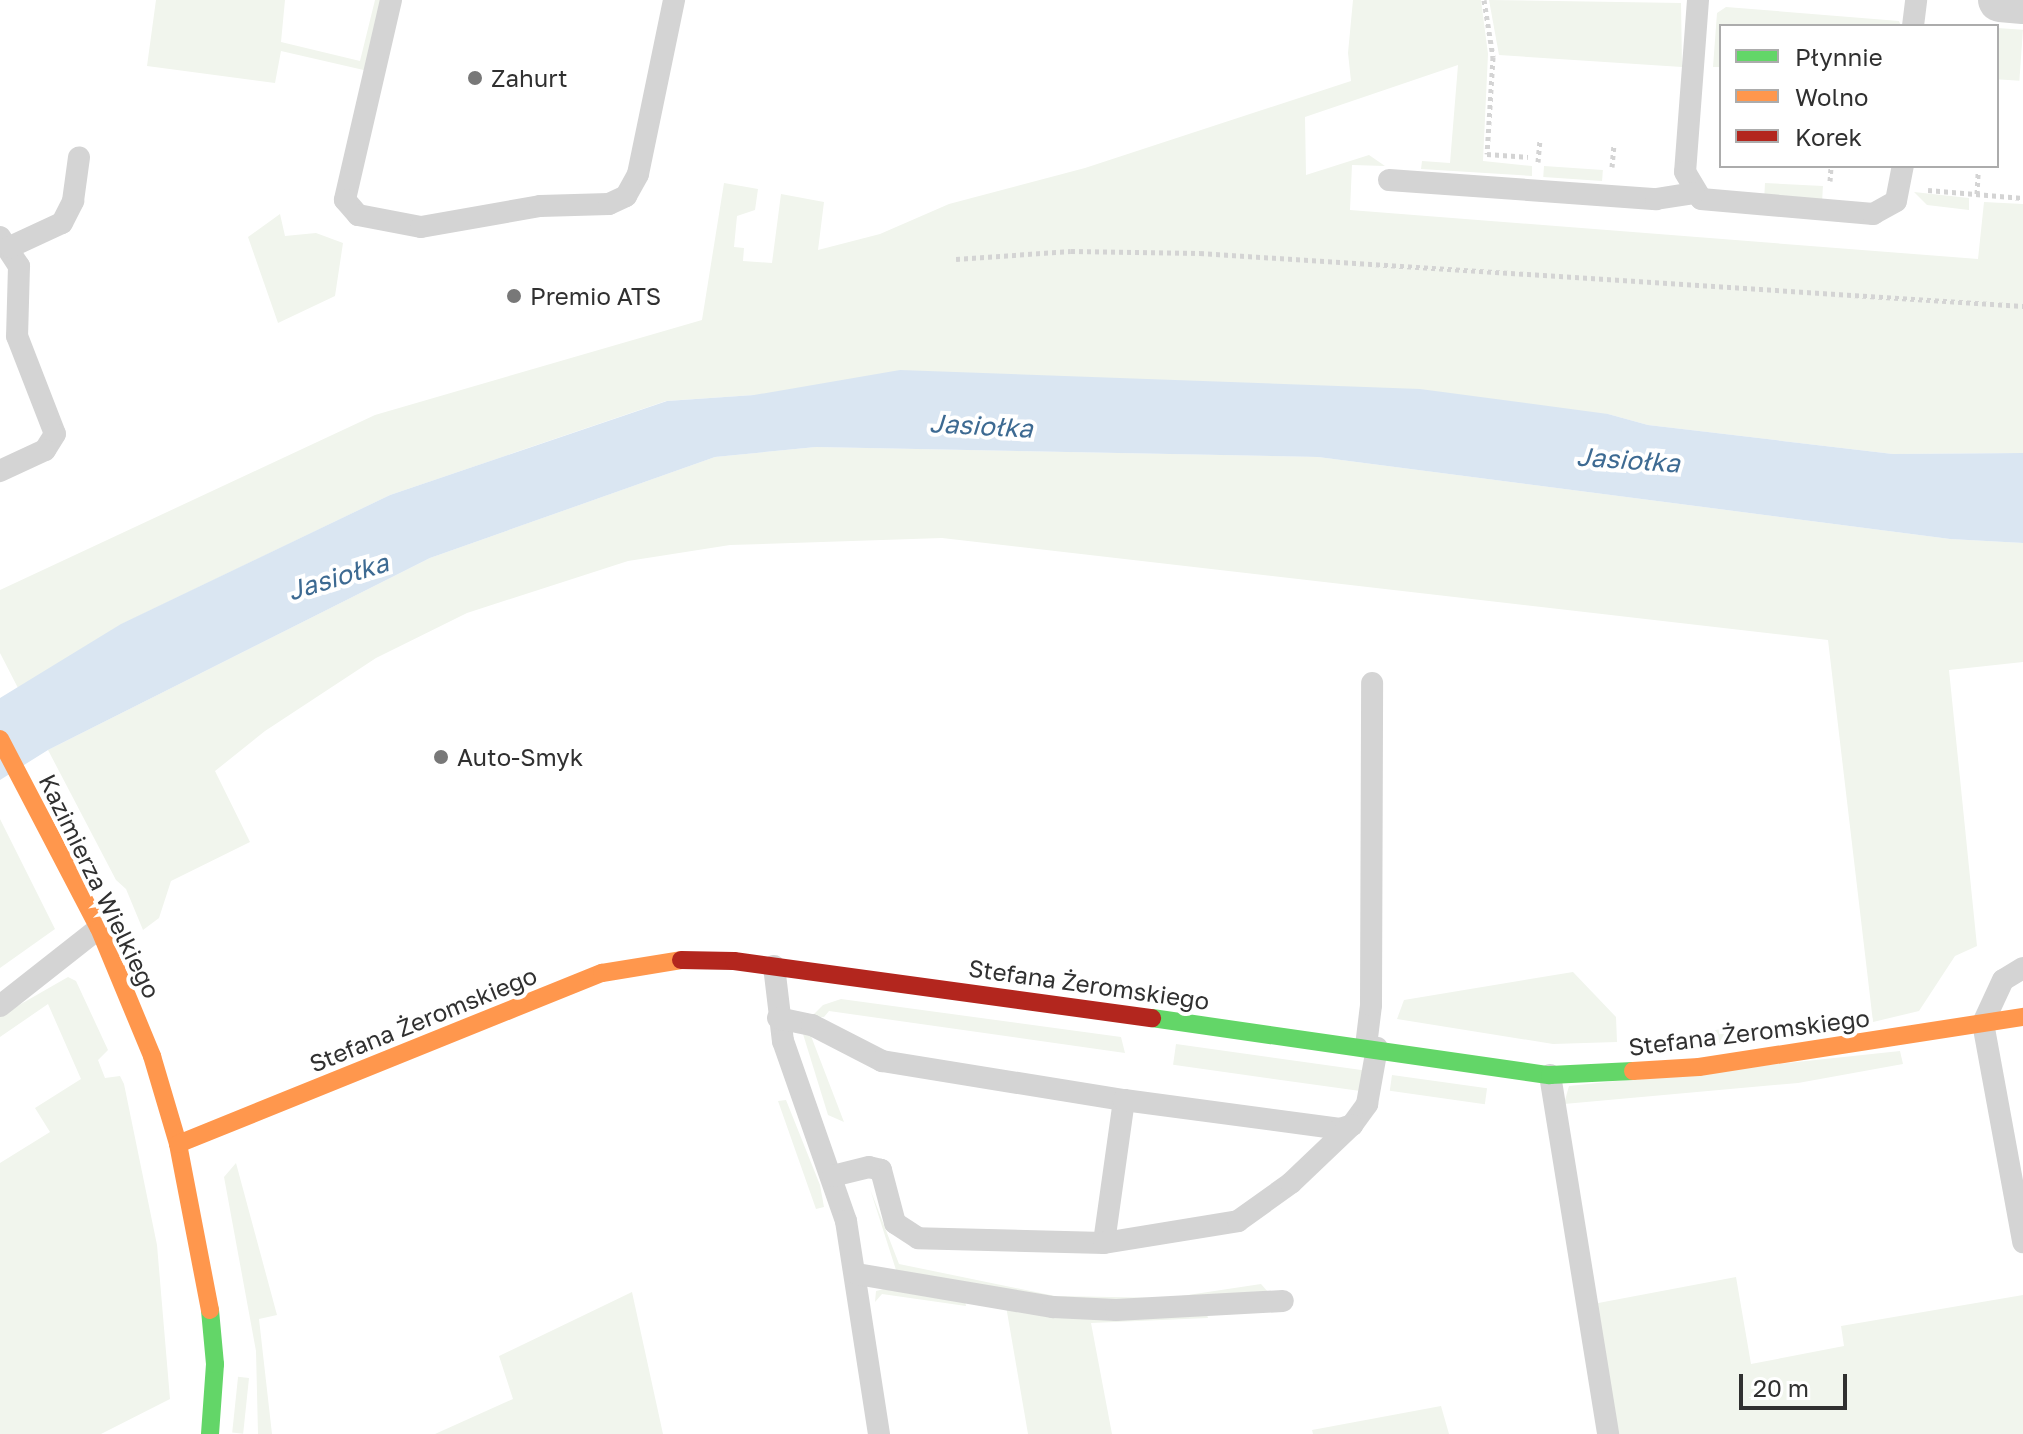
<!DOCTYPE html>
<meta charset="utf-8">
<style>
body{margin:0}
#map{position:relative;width:2023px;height:1434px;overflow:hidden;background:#fff;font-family:"Golos Text",sans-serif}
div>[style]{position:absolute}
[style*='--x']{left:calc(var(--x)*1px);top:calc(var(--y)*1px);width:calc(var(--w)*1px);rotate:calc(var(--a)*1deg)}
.green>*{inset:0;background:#f1f5ed;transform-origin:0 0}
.water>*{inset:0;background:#dae6f2}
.path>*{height:5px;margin-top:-2.5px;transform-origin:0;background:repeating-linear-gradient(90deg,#d4d4d4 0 4px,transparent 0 8px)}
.lane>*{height:22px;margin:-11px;padding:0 11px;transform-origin:11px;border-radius:11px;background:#d4d4d4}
.street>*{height:44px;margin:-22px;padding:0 22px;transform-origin:22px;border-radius:22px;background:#d4d4d4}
.fast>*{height:18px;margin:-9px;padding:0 9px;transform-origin:9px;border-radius:9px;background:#63d668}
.slow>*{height:18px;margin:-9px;padding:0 9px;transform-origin:9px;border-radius:9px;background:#ff974d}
.jam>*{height:18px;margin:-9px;padding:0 9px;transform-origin:9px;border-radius:9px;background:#b3261e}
.dots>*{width:22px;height:22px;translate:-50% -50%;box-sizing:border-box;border:4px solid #fff;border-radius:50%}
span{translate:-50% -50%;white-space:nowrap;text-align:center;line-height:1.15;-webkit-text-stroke:8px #fff;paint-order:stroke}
.poi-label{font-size:24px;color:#303030}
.left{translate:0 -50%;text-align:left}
.street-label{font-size:24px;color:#303030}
.water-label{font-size:26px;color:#3d6a92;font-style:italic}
.legend{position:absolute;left:1719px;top:24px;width:280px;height:144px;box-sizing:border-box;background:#fff;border:2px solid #acacac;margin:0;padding:10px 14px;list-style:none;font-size:24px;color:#303030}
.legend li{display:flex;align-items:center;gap:16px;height:40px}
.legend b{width:40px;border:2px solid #acacac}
.scale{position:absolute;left:1739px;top:1374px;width:108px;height:36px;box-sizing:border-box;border:4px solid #303030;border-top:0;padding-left:10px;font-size:24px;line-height:28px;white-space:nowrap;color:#303030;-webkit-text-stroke:6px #fff;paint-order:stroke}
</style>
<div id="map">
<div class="green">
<div style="clip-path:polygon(156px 0,285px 0,281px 42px,360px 61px,375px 0,384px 0,368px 71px,281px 51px,275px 83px,147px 66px)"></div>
<div style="clip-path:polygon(1353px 0,1481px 0,1488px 54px,1483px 161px,1532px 166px,1532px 176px,1421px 169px,1422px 161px,1450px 163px,1458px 65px,1305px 117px,1306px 175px,1369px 155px,1385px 166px,1352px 165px,1350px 210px,1978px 259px,1984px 202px,2023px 204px,2023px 453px,1893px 454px,1648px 425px,1608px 414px,754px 395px,666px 401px,390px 495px,122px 624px,18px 688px,0 653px,0 590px,375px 415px,702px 320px,724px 183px,758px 189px,755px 210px,737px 216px,734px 247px,744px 248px,743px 261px,772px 263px,781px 194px,824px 202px,818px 250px,880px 234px,949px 204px,1085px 168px,1351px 81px,1348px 53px)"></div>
<div style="clip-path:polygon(1489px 0,1681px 3px,1682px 67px,1499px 55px)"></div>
<div style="clip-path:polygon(1726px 7px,1899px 21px,1901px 26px,1721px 26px,1721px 67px,1713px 67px,1717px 13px)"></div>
<div style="left:1997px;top:28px;width:26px;height:51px;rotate:4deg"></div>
<div style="left:1544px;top:166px;width:59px;height:11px;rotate:4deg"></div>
<div style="left:1765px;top:183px;width:58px;height:13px;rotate:3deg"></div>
<div style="clip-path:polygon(1914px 192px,1969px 198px,1969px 210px,1927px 205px)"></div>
<div style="clip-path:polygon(280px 214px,285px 236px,316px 233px,343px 243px,335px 296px,278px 323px,248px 237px)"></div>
<div style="clip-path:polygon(816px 447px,1318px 457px,1950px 539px,2023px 543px,2023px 662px,1949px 670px,1977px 946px,1955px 956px,1919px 1011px,1873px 1022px,1828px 640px,942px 538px,730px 545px,628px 561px,467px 613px,376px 658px,265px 731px,215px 771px,250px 842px,171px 881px,159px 918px,143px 930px,126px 889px,116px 880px,48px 750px,430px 558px,715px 457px)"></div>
<div style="clip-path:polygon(0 819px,55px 929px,0 968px)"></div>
<div style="clip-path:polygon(1573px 972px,1616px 1017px,1617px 1042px,1553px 1044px,1397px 1019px,1404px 1000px)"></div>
<div style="clip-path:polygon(68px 977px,76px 981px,108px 1050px,98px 1060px,105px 1078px,120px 1076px,124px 1084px,157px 1245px,170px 1399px,101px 1434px,0 1434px,0 1163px,50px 1132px,35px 1108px,81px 1079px,48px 1004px,0 1037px,0 1016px)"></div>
<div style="clip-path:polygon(841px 999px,1121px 1037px,1125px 1053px,829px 1011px,824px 1017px,811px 1017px,823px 1005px)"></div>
<div style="clip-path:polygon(1786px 1021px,1834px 1027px,1686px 1048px,1684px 1034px)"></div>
<div style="clip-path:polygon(803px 1034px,811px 1036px,844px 1122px,828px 1115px)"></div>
<div style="left:1176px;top:1044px;width:189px;height:21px;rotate:8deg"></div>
<div style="clip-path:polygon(1900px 1051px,1903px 1064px,1798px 1083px,1564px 1104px,1569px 1086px)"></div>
<div style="left:1392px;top:1075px;width:96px;height:16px;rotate:8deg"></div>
<div style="clip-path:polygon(786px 1100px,820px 1185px,824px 1207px,816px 1209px,778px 1101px)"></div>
<div style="clip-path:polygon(236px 1163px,277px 1315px,259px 1319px,272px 1434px,258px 1434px,256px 1351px,224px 1177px)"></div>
<div style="clip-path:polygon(870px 1189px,899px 1264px,1055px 1296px,1168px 1298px,1261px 1284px,1268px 1292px,1168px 1302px,1054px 1299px,896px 1270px)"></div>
<div style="clip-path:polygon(1736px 1277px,1751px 1364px,1844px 1346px,1841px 1326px,2023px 1295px,2023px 1434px,1614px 1434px,1593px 1304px)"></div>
<div style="clip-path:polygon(888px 1288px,965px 1301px,966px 1306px,882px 1294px,875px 1302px,876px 1291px)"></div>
<div style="clip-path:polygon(632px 1292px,663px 1434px,435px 1434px,513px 1399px,499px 1356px)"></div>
<div style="clip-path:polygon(1006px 1306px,1207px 1314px,1208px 1318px,1091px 1323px,1112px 1434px,1028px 1434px)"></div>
<div style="left:249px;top:1378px;width:56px;height:11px;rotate:96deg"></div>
<div style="clip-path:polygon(1441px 1406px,1449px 1434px,1313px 1434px,1312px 1430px)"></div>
</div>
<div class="water">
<div style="clip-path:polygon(900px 370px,1420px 389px,1608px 414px,1648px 425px,1893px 454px,2023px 453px,2023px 543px,1950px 539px,1318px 457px,816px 447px,715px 457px,430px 558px,48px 750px,0 780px,0 698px,121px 624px,390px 495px,667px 401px,754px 395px)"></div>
</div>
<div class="path">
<div style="--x:1484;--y:0;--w:58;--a:81"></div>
<div style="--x:1493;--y:57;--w:97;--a:93.5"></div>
<div style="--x:1487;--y:154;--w:41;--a:4.2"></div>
<div style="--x:1538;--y:162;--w:23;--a:-85"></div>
<div style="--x:1612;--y:167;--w:22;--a:-85"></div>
<div style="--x:1830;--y:181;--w:15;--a:-86"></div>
<div style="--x:1928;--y:190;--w:95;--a:4.8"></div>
<div style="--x:1977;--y:194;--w:22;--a:-87"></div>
<div style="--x:956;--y:259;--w:115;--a:-4"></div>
<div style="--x:1071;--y:251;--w:129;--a:0.9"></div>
<div style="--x:1200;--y:253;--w:825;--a:3.68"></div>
</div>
<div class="lane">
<div style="--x:391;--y:0;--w:205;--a:103"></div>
<div style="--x:345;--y:200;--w:20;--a:49"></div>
<div style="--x:358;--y:215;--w:64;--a:10.8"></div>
<div style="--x:421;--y:227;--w:121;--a:-10"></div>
<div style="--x:540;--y:206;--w:69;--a:-1.7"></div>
<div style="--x:609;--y:204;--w:19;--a:-25"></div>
<div style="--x:626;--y:196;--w:25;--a:-61"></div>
<div style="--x:638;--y:174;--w:178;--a:-78.3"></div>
<div style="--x:1698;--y:0;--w:172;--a:94.3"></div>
<div style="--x:1685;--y:172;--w:31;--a:59"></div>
<div style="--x:1701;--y:199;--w:173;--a:5"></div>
<div style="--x:1873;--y:214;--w:26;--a:-29"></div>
<div style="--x:1896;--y:201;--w:36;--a:-79"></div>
<div style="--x:1913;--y:26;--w:26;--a:-83"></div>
<div style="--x:1389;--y:180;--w:268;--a:4.1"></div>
<div style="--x:1656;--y:199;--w:38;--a:-9"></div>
<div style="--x:0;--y:237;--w:35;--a:57"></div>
<div style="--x:19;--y:266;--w:70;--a:91.6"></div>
<div style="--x:17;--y:336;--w:105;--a:68.8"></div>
<div style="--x:55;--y:434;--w:19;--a:122"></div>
<div style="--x:45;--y:450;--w:50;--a:155"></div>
<div style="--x:10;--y:247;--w:57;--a:-24.8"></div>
<div style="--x:62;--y:223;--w:25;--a:-63"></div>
<div style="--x:73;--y:201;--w:44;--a:-82.2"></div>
<div style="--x:774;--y:966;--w:76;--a:83.2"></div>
<div style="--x:783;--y:1041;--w:191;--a:70.7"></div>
<div style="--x:846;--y:1221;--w:216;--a:81.2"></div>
<div style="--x:2023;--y:968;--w:23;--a:149"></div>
<div style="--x:2003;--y:980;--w:47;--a:114.9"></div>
<div style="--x:1983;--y:1023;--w:223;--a:79.6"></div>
<div style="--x:0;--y:1006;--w:126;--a:-38.2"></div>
<div style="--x:778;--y:1018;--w:35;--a:12"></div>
<div style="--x:812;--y:1025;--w:79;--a:27.2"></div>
<div style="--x:882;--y:1061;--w:245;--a:9.2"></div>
<div style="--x:1124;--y:1100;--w:144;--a:98"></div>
<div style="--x:1104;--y:1243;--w:186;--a:-178.5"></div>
<div style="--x:918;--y:1238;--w:27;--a:-147"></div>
<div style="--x:895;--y:1223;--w:55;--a:-104.8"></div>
<div style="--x:881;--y:1170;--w:12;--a:-166"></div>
<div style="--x:869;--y:1167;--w:37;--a:166"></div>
<div style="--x:1366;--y:1046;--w:41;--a:-83"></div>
<div style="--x:1371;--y:1005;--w:322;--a:-89.8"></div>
<div style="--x:1550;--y:1075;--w:364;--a:80.8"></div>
<div style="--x:1124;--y:1100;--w:218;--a:7.6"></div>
<div style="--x:1340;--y:1129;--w:13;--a:-18"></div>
<div style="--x:1352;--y:1125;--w:26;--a:-54"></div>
<div style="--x:1367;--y:1104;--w:57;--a:-79.9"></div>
<div style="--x:1104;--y:1243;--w:136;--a:-9.3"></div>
<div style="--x:1238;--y:1221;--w:65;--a:-35.6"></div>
<div style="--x:1291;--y:1183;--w:84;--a:-43.6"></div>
<div style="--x:857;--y:1274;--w:199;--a:9.6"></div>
<div style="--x:1053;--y:1307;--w:63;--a:2.7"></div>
<div style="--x:1116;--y:1310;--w:167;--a:-3.1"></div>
</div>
<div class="street">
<div style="--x:2000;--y:0;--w:23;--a:5"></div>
</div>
<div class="fast">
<div style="--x:1152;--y:1018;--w:402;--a:8.2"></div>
<div style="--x:1550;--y:1075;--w:83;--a:-2.8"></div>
<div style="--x:210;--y:1434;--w:70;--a:-85.9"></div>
<div style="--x:215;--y:1364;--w:54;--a:-95.3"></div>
</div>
<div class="slow">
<div style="--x:0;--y:739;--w:213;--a:62.4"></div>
<div style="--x:99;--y:928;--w:139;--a:67.5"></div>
<div style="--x:152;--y:1056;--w:92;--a:73.5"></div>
<div style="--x:178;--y:1144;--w:169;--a:79.1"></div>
<div style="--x:1633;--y:1071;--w:66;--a:-3.5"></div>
<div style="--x:1699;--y:1067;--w:328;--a:-8.8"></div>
<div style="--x:178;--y:1144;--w:457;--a:-22"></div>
<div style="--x:602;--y:973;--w:80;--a:-9.3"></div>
</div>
<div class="jam">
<div style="--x:681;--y:960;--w:53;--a:1.1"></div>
<div style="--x:734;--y:961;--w:422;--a:7.8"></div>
</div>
<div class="dots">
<div style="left:475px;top:78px;background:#787878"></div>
<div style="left:514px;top:296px;background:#787878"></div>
<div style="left:441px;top:757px;background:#787878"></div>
</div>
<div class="poi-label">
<span class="left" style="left:491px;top:78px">Zahurt</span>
<span class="left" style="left:530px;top:296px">Premio ATS</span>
<span class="left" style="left:457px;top:757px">Auto-Smyk</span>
</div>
<div class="street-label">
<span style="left:100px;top:886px;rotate:64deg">Kazimierza Wielkiego</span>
<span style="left:1089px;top:984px;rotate:8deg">Stefana Żeromskiego</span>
<span style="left:423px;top:1019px;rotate:-22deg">Stefana Żeromskiego</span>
<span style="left:1749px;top:1032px;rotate:-7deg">Stefana Żeromskiego</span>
</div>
<div class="water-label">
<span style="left:981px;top:426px;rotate:3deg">Jasiołka</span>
<span style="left:1628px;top:460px;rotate:4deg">Jasiołka</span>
<span style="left:338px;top:577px;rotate:-17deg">Jasiołka</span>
</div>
<ul class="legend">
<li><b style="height:10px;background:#63d668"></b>Płynnie</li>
<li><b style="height:10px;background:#ff974d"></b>Wolno</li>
<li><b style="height:10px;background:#b3261e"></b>Korek</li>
</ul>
<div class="scale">20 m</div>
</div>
